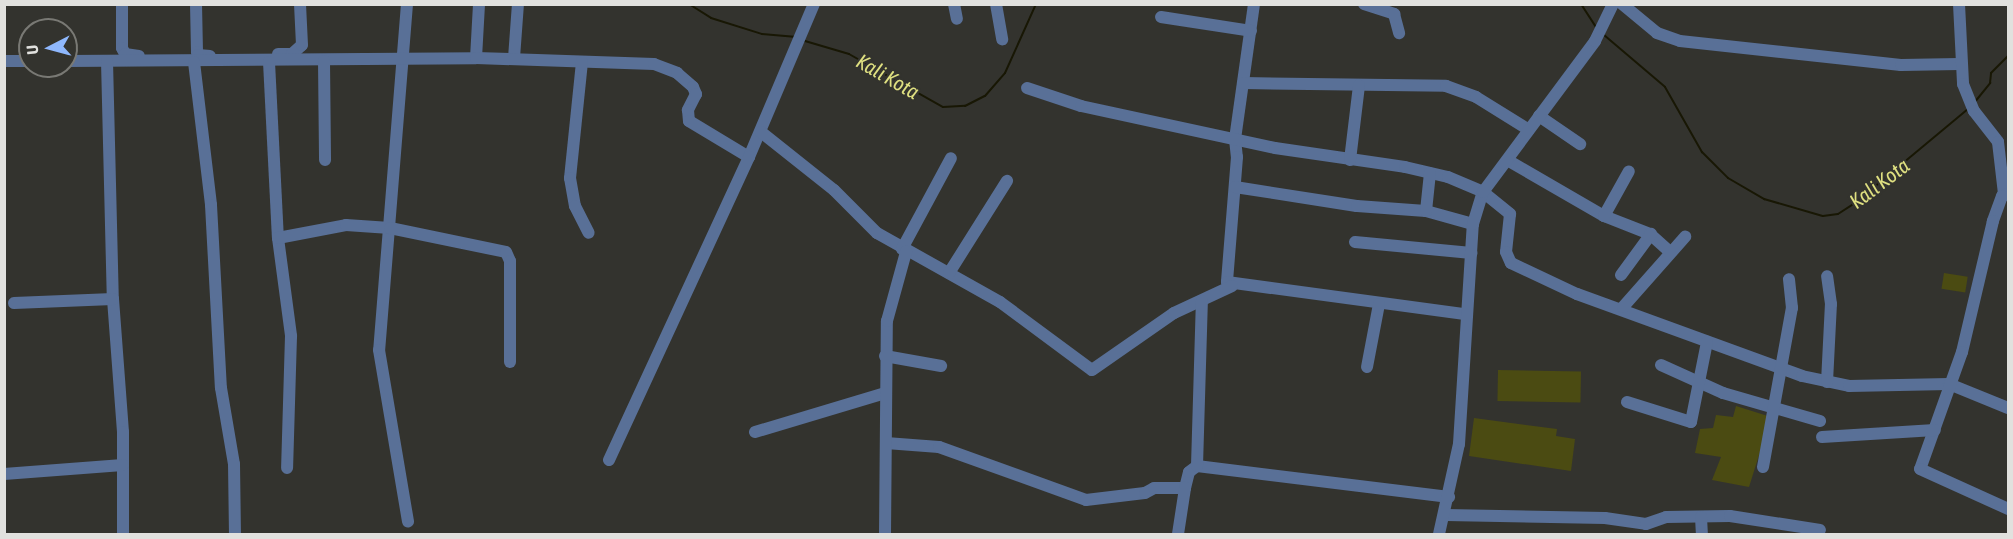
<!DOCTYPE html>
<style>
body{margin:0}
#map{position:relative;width:2013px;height:539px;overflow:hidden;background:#33332e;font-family:"Asap Condensed",sans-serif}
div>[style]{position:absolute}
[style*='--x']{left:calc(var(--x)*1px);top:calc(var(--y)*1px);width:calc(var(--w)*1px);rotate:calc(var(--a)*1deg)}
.green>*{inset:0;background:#4b4b12;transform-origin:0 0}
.stream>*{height:2px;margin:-1px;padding:0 1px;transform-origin:1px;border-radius:1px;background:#181704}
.minor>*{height:12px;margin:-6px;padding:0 6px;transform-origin:6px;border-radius:6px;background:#597097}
span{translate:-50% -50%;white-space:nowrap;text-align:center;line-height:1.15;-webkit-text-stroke:4.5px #33332e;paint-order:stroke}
.water-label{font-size:21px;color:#dfe081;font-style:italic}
.frame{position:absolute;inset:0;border:6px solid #e1e1de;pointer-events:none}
.north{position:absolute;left:18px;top:18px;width:60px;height:60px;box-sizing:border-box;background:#33332e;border:2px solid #797974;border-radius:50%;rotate:264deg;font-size:16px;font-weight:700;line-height:24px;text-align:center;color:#e1e1de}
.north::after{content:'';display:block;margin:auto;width:21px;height:27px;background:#8fb8fd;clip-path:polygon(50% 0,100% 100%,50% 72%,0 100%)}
</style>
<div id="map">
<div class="green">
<div style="left:1944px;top:273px;width:24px;height:16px;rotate:9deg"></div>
<div style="left:1498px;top:370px;width:83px;height:31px;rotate:1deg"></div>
<div style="clip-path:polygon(1736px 406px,1771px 417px,1749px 487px,1712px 480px,1721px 457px,1695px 453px,1700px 429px,1713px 428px,1716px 415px,1733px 417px)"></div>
<div style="clip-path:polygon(1474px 418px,1557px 429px,1556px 436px,1575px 439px,1571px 471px,1469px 456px)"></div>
</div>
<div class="stream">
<div style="--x:689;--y:4;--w:26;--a:32"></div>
<div style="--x:711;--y:18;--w:53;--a:17.4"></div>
<div style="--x:762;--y:34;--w:32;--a:5"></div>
<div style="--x:1581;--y:4;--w:27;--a:57"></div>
<div style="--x:1604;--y:35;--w:80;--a:40.4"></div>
<div style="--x:1665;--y:87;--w:75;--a:60.4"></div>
<div style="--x:1702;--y:152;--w:37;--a:45"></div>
<div style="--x:1728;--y:178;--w:42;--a:30.3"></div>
<div style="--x:1764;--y:199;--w:61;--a:16.1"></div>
<div style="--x:1823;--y:216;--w:15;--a:-8"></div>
<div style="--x:1838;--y:214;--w:20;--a:-33"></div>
<div style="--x:1855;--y:203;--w:147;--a:-39.8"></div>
<div style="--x:805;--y:41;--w:46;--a:16.5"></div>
<div style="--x:849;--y:54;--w:108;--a:29.4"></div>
<div style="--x:943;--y:107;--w:22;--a:-3"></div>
<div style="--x:965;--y:106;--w:22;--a:-27"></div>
<div style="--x:985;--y:96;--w:30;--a:-49"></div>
<div style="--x:1005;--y:73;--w:76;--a:-65.8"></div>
<div style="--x:1974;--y:103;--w:26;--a:-51"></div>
<div style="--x:1990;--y:83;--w:10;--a:-84"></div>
<div style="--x:1991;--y:73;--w:24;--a:-45"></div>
</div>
<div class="minor">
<div style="--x:122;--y:4;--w:44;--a:90"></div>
<div style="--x:122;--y:48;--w:7;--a:63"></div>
<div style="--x:125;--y:54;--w:14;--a:8"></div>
<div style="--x:196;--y:4;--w:48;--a:88.8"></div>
<div style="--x:197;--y:52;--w:3;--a:72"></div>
<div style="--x:198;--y:55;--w:12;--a:5"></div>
<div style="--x:407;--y:4;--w:347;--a:94.6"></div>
<div style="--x:379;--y:350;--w:174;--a:80.4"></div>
<div style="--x:954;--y:4;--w:15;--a:79"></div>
<div style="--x:996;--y:4;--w:36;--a:80"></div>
<div style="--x:1254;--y:4;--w:136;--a:98"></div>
<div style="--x:1235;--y:139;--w:18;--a:84"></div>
<div style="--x:1237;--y:157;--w:125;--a:94.6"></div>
<div style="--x:1227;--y:282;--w:240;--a:7.7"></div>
<div style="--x:1364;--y:4;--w:32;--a:18"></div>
<div style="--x:1394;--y:14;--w:20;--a:75"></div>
<div style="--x:1622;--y:4;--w:45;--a:39.6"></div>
<div style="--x:1657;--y:33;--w:24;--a:19"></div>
<div style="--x:1680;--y:41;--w:222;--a:6.2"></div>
<div style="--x:1901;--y:65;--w:58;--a:-1"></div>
<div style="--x:1959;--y:4;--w:80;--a:87.1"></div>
<div style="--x:1963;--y:84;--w:29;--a:68"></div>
<div style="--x:1974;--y:111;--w:39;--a:52"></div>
<div style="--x:1998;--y:142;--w:52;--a:83.4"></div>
<div style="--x:1161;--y:17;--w:91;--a:8.8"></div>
<div style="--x:278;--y:54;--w:14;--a:0"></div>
<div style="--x:292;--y:54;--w:13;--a:-42"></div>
<div style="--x:302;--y:45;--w:41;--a:-92.8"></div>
<div style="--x:476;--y:58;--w:54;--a:-86.8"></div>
<div style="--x:514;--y:58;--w:54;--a:-85.8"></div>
<div style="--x:4;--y:61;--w:26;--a:0"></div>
<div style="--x:66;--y:61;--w:410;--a:-0.4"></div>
<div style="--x:476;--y:58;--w:178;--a:1.9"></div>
<div style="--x:654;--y:64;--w:25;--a:21"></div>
<div style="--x:677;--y:73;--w:21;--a:41"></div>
<div style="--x:693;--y:87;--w:8;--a:67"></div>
<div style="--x:696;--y:94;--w:18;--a:117"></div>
<div style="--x:688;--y:110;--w:11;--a:85"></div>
<div style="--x:689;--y:121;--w:70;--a:31"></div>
<div style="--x:749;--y:157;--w:166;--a:-67"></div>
<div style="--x:107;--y:61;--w:238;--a:88.6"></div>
<div style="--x:113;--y:299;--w:133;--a:85.7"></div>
<div style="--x:123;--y:432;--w:102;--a:90"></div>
<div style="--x:324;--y:61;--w:99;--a:89.4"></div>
<div style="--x:194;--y:62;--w:144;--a:83.2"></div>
<div style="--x:211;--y:205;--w:183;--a:86.9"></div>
<div style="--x:221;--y:388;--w:77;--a:80.3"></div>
<div style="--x:234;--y:464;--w:70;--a:89.2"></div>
<div style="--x:269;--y:62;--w:176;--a:87.1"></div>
<div style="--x:278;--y:238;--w:99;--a:82.4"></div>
<div style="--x:291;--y:336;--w:132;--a:91.7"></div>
<div style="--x:582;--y:62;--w:117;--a:95.9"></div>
<div style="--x:570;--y:178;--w:28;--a:80"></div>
<div style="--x:575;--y:206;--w:30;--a:63"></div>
<div style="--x:1243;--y:83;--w:203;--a:0.8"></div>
<div style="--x:1446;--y:86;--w:32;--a:20"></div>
<div style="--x:1476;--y:97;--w:62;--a:31.9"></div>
<div style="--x:1027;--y:88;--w:57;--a:18.4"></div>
<div style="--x:1081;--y:106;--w:198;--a:12.2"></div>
<div style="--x:1275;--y:148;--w:131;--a:8.3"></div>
<div style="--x:1405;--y:167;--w:44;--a:13.1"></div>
<div style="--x:1448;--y:177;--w:38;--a:23"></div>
<div style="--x:1483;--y:192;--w:35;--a:39"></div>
<div style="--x:1510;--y:214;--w:38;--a:96"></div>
<div style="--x:1506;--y:252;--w:12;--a:66"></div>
<div style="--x:1511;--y:263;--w:73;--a:25.2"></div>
<div style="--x:1577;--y:294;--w:239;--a:20"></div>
<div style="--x:1802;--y:376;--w:48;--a:12"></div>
<div style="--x:1849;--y:386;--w:100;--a:-1.1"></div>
<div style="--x:1949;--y:384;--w:64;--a:22.1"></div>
<div style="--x:1539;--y:116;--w:50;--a:34.3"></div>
<div style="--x:761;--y:132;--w:93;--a:38.5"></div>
<div style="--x:834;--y:190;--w:61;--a:45"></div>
<div style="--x:877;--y:233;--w:141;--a:29.3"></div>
<div style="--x:1000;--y:302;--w:114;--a:36.5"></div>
<div style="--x:1092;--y:370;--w:100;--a:-34.8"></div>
<div style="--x:1174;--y:313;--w:64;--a:-25"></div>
<div style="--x:1350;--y:160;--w:75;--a:-83.1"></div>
<div style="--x:1509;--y:161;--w:110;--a:30.1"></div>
<div style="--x:1604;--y:216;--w:49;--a:21.4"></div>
<div style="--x:1650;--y:234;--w:27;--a:42"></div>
<div style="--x:1235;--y:187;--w:123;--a:8.9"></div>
<div style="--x:1357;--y:206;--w:69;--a:4.1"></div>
<div style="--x:1426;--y:211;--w:49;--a:15.5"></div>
<div style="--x:2008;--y:194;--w:6;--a:162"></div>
<div style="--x:2002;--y:196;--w:27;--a:110"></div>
<div style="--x:1993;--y:221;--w:135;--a:103.3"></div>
<div style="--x:1962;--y:352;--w:124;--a:109.7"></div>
<div style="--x:1920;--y:469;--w:97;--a:24.4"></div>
<div style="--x:1426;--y:211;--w:38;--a:-84"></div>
<div style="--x:1604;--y:216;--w:51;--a:-60.9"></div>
<div style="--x:278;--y:238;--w:69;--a:-10.8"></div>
<div style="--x:346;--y:225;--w:44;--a:3.9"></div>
<div style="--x:390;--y:228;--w:118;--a:11.7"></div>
<div style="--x:506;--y:252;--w:10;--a:66"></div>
<div style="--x:510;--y:261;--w:101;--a:90"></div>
<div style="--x:1355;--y:242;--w:117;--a:5.4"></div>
<div style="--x:902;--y:249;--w:103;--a:-61.7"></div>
<div style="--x:949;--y:273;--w:109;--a:-57.8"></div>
<div style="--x:1621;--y:275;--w:51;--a:-53.8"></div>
<div style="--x:14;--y:303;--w:99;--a:-2.3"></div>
<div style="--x:1623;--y:307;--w:94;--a:-48.5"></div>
<div style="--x:885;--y:356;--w:57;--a:10.1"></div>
<div style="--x:1661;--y:365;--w:68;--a:24.3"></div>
<div style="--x:1723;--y:393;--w:101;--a:16.1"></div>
<div style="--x:1367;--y:367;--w:64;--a:-79.2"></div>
<div style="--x:1827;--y:382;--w:78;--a:-87.1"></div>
<div style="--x:1831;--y:304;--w:28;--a:-98"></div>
<div style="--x:1627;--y:402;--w:67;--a:17.4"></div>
<div style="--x:1691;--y:422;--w:82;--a:-78.7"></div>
<div style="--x:755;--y:432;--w:136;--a:-16.7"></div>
<div style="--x:1822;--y:437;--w:113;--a:-3.5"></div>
<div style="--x:886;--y:443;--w:53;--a:4.3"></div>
<div style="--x:939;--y:447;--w:156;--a:19.8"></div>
<div style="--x:1086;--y:500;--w:59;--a:-6.8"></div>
<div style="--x:1145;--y:493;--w:10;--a:-29"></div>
<div style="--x:1154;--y:488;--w:31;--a:0"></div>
<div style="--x:1185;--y:488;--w:16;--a:-76"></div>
<div style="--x:1189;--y:472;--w:10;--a:-37"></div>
<div style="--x:1197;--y:466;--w:254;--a:7"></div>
<div style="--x:609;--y:460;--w:334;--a:-65.2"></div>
<div style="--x:1197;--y:466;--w:165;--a:-88.3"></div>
<div style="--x:1763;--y:467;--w:162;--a:-79.7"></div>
<div style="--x:1792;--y:308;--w:29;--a:-96"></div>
<div style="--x:4;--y:474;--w:119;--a:-4.3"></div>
<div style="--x:1446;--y:515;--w:159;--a:1.1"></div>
<div style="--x:1605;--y:518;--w:41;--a:8.3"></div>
<div style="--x:1646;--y:524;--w:21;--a:-19"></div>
<div style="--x:1666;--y:517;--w:64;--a:-0.9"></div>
<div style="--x:1730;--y:516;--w:91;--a:8.8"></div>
<div style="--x:1701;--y:517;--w:17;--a:87"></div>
<div style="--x:885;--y:534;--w:213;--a:-89.5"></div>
<div style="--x:887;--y:321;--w:72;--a:-74.6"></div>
<div style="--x:1178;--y:534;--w:47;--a:-81.3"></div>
<div style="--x:1439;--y:534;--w:92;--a:-77.5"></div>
<div style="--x:1459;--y:444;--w:220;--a:-86.4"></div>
<div style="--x:1473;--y:224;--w:34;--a:-73"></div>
<div style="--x:1483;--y:192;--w:188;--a:-53.4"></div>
<div style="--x:1595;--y:41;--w:41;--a:-64.1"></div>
</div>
<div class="water-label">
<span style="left:888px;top:76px;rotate:30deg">Kali Kota</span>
<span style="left:1879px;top:183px;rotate:-37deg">Kali Kota</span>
</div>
<div class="frame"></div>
<div class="north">U</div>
</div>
